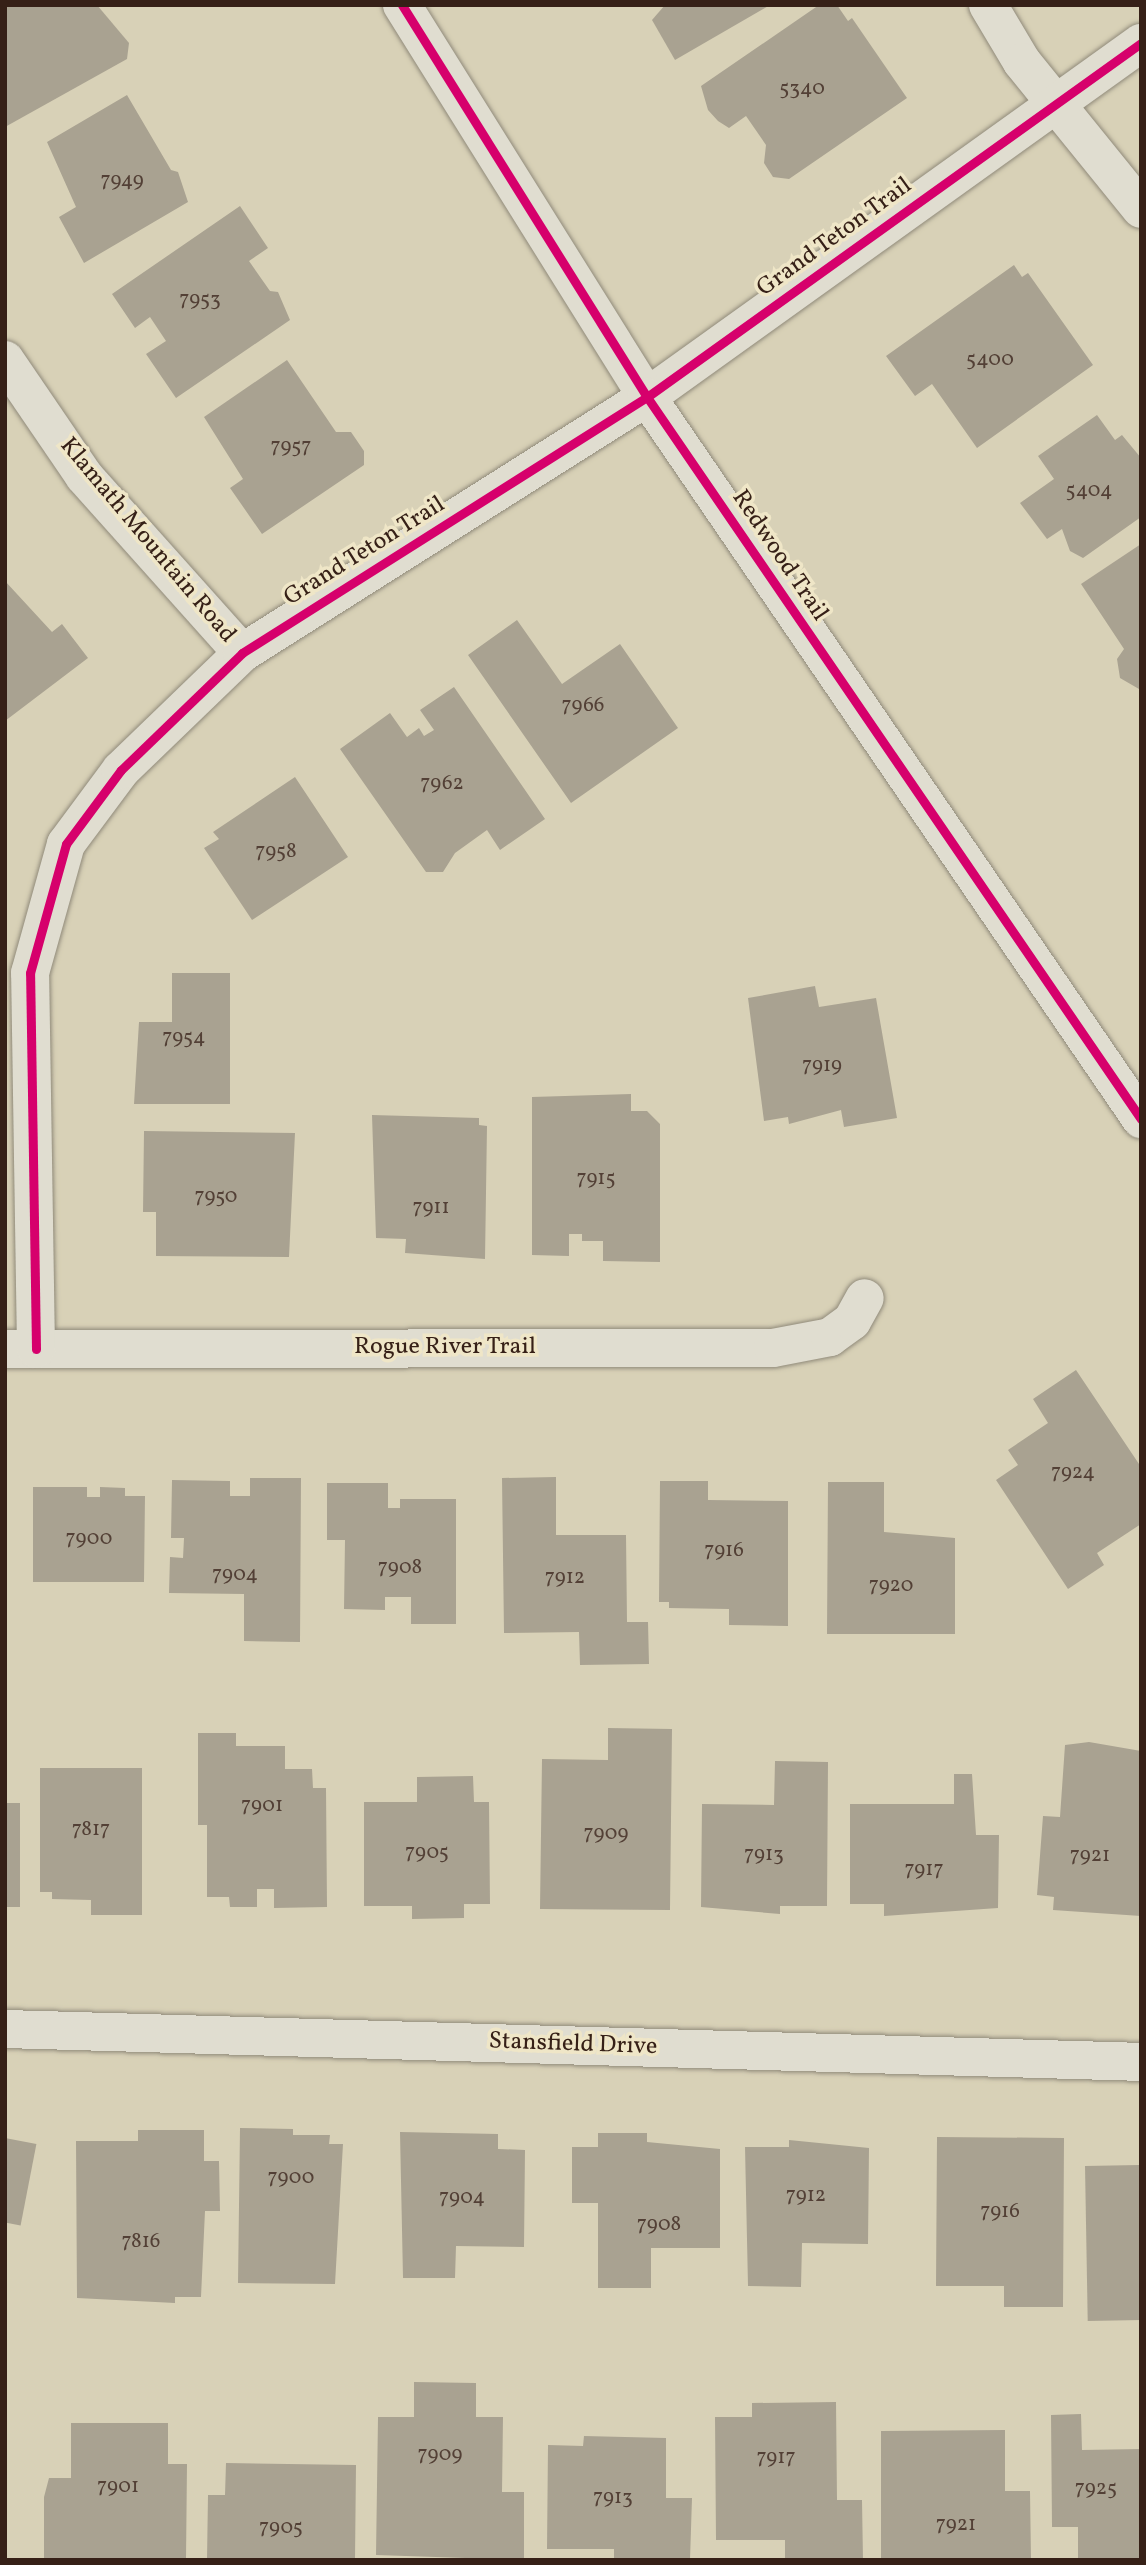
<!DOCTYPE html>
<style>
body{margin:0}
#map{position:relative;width:1146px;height:2565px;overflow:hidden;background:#d8d1b7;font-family:Vollkorn,serif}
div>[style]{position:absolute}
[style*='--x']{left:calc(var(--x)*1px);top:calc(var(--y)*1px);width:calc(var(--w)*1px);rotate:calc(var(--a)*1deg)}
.building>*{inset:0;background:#a9a291;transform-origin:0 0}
.roads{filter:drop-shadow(0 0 2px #908a7a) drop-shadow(0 0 2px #908a7a)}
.street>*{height:38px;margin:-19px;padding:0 19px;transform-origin:19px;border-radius:19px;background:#e0ddd0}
.secondary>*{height:38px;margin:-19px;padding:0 19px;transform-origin:19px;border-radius:19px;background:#e0ddd0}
.cycleway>*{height:9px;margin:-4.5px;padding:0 4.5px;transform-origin:4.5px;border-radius:4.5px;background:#d6006c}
span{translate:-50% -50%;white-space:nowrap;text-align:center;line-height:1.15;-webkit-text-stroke:7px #efe6c7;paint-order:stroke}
.number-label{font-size:21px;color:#534036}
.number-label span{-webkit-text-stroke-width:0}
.street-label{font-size:24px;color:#362017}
.frame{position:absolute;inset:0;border:7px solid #362017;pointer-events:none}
</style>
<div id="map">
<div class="building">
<div style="clip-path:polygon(5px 5px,97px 5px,129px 43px,127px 59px,5px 127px)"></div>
<div style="clip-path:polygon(665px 5px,770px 5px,675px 60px,652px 20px)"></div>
<div style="clip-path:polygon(819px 5px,837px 5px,848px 21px,852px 18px,907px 98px,789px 179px,773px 177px,764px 163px,766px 145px,746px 116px,729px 128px,718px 121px,708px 110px,701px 86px)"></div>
<div style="clip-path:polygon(127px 95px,171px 170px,178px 172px,188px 202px,84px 263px,59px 217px,76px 207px,47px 142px)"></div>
<div style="clip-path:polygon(240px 206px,268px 248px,249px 261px,270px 291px,278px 292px,290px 320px,176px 398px,146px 354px,166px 341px,150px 317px,135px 328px,112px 294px)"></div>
<div style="clip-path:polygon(1014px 265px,1022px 277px,1028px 273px,1093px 365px,977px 448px,932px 384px,915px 396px,886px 356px)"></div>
<div style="clip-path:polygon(287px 360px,336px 432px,351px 432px,364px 451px,364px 465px,262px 534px,230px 488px,243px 479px,204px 417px)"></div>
<div style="clip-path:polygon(1097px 415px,1115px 440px,1122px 435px,1141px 458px,1141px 517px,1083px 558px,1070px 551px,1062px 529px,1047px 539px,1020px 503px,1054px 479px,1038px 456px)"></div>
<div style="clip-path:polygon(1141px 544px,1141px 689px,1139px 689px,1120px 678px,1117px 659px,1124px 649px,1081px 584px)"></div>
<div style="clip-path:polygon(5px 581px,52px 632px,62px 624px,88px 658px,5px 721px)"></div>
<div style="clip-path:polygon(517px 620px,562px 684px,620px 644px,678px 728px,571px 803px,468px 655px)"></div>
<div style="clip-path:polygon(454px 687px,545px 819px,500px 850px,487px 830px,455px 853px,443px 872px,426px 872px,340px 749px,390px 713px,407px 737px,419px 728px,424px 736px,434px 730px,420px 710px)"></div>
<div style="clip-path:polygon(295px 777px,348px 857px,252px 920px,204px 848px,219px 839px,213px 832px)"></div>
<div style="clip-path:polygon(172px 973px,230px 973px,230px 1104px,134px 1104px,139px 1022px,172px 1022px)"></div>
<div style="clip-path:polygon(815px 986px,819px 1007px,876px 998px,897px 1118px,844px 1127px,841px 1110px,789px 1124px,788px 1117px,764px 1121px,748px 998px)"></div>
<div style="clip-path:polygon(631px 1094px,631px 1111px,647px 1111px,660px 1124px,660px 1262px,603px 1261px,603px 1241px,582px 1241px,582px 1234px,569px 1234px,569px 1256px,532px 1255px,532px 1097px)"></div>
<div style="clip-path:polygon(372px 1115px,479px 1118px,479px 1125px,487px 1126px,485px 1259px,405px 1253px,406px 1239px,376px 1238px)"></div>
<div style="clip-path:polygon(144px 1131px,295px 1133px,289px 1257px,156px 1256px,156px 1212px,143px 1212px)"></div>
<div style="clip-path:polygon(1076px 1370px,1141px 1467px,1141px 1524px,1097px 1553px,1104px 1565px,1068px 1589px,996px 1480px,1018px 1465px,1008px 1450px,1048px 1423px,1033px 1399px)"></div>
<div style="clip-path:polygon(556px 1477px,556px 1535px,626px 1535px,627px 1622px,648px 1622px,649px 1664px,580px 1665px,579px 1632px,504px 1633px,502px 1478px)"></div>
<div style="clip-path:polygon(250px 1478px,301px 1478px,300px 1642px,244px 1641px,244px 1594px,169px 1593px,170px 1557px,183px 1558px,184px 1538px,171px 1538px,172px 1480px,230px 1481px,230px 1496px,250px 1496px)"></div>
<div style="clip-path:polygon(660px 1481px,708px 1481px,708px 1500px,788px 1501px,788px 1626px,729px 1625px,729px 1609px,669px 1608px,669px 1602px,659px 1602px)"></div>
<div style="clip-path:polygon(828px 1482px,884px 1482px,884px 1532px,955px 1538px,955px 1634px,827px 1634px)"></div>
<div style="clip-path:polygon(327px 1483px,388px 1483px,388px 1508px,400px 1508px,400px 1499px,456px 1499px,456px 1624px,411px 1624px,411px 1597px,385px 1597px,385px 1610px,344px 1609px,345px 1540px,327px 1540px)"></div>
<div style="clip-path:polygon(33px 1487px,87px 1487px,87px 1497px,100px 1497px,100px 1487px,125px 1488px,125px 1496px,145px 1496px,144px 1582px,33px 1582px)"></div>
<div style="clip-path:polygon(608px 1728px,672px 1729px,670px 1910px,540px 1909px,542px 1759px,608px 1760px)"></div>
<div style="clip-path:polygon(198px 1733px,236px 1733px,236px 1746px,285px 1746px,285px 1769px,312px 1769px,313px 1788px,326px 1788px,327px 1907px,274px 1908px,274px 1889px,257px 1889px,257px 1907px,230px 1907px,229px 1897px,207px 1897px,207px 1825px,198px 1825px)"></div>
<div style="clip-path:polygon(1089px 1742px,1141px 1751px,1141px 1916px,1053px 1910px,1054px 1897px,1037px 1895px,1043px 1816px,1060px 1817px,1065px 1745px)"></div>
<div style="clip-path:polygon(775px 1761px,828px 1762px,827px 1906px,780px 1906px,780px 1914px,701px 1907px,702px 1804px,774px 1805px)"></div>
<div style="clip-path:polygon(40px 1768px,142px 1768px,142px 1915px,91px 1915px,91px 1900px,52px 1899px,52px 1892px,40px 1892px)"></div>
<div style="clip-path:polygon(954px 1774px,972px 1774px,976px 1835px,999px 1835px,998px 1908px,884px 1916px,884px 1904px,850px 1904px,850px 1804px,954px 1804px)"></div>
<div style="clip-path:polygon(473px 1776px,474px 1802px,489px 1802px,490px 1904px,464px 1904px,464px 1918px,412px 1919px,412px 1906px,364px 1906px,364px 1802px,417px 1802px,417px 1777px)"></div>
<div style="left:5px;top:1803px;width:15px;height:104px"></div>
<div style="clip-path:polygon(240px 2128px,293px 2129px,293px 2135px,330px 2135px,329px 2144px,343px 2144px,335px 2284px,238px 2283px)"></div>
<div style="clip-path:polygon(138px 2130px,204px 2130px,204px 2161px,219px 2161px,220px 2211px,205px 2211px,201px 2297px,175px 2297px,175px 2303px,77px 2298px,76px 2141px,138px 2141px)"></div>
<div style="clip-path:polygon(400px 2132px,498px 2134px,498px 2149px,525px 2150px,524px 2247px,456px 2246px,455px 2278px,403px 2278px)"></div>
<div style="clip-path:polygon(598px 2133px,647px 2133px,647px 2142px,720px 2149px,720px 2248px,651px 2248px,651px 2288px,598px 2288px,598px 2203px,572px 2203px,572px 2147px,598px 2147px)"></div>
<div style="clip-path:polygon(937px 2137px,1064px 2138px,1063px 2307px,1004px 2307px,1004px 2286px,936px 2286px)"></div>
<div style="left:5px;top:2138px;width:32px;height:83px;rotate:11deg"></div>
<div style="clip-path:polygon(789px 2140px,869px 2148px,868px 2244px,802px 2243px,801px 2287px,748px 2286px,745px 2147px,789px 2147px)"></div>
<div style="left:1139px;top:2165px;width:155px;height:54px;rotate:89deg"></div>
<div style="clip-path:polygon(414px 2382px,476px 2383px,476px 2417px,503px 2417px,502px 2492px,524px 2492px,524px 2560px,376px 2555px,378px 2417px,414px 2417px)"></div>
<div style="clip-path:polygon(836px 2402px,837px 2500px,862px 2500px,863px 2560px,785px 2560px,785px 2540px,716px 2540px,715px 2417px,752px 2417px,752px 2403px)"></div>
<div style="clip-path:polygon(1081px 2414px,1082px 2450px,1141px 2449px,1141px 2560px,1078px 2560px,1078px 2527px,1052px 2527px,1051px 2415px)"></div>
<div style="clip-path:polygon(71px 2423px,168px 2423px,168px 2464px,187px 2464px,186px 2560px,44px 2560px,44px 2497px,49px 2478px,71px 2478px)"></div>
<div style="clip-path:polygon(1005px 2430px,1005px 2491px,1030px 2491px,1031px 2560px,881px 2560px,881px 2431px)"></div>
<div style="clip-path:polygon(584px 2436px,666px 2438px,666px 2498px,692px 2498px,690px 2560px,614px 2560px,614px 2549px,547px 2549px,548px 2445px,583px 2446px)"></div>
<div style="clip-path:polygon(226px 2463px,356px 2465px,355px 2560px,207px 2560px,208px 2495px,225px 2495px)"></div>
</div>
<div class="roads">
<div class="street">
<div style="--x:988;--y:5;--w:66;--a:59.2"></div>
<div style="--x:1022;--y:62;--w:189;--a:51"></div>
<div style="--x:5;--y:360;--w:140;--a:55.7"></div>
<div style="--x:84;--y:476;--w:237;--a:48.2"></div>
<div style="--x:5;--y:1349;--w:768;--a:-0.07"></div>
<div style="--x:773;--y:1348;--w:58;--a:-10.9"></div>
<div style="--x:830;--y:1337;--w:27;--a:-36"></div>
<div style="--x:852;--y:1321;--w:26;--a:-61"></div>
<div style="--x:36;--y:1349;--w:376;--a:-90.9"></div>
<div style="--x:30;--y:973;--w:134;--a:-74.4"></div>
<div style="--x:66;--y:844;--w:92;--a:-53.4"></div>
<div style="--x:121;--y:770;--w:168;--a:-44"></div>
<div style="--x:242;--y:653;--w:479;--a:-32.3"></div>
<div style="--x:647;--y:397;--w:608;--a:-35.63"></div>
<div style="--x:5;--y:2029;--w:1136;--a:1.66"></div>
</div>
<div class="secondary">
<div style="--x:402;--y:5;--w:462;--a:58"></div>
<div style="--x:647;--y:397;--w:875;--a:55.62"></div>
</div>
</div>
<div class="cycleway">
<div style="--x:402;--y:5;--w:462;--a:58"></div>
<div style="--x:647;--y:397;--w:875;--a:55.62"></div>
<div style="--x:36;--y:1349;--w:376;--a:-90.9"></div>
<div style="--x:30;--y:973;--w:134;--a:-74.4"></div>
<div style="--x:66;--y:844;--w:92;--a:-53.4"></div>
<div style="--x:121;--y:770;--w:168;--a:-44"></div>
<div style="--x:242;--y:653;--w:479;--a:-32.3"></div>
<div style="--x:647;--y:397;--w:608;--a:-35.63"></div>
</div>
<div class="number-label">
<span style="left:802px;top:89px">5340</span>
<span style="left:122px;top:181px">7949</span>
<span style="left:200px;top:300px">7953</span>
<span style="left:990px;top:360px">5400</span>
<span style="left:291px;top:447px">7957</span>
<span style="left:1089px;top:491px">5404</span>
<span style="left:583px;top:706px">7966</span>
<span style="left:442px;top:784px">7962</span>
<span style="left:276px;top:852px">7958</span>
<span style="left:184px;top:1038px">7954</span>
<span style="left:822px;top:1066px">7919</span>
<span style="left:596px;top:1179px">7915</span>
<span style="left:216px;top:1197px">7950</span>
<span style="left:431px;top:1208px">7911</span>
<span style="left:1073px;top:1473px">7924</span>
<span style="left:89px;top:1539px">7900</span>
<span style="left:724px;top:1551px">7916</span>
<span style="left:400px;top:1568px">7908</span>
<span style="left:235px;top:1575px">7904</span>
<span style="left:565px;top:1578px">7912</span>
<span style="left:891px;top:1586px">7920</span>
<span style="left:262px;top:1806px">7901</span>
<span style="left:91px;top:1830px">7817</span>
<span style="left:606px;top:1834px">7909</span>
<span style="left:427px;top:1853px">7905</span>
<span style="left:764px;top:1855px">7913</span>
<span style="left:1090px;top:1856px">7921</span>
<span style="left:924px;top:1870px">7917</span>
<span style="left:291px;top:2178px">7900</span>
<span style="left:806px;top:2196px">7912</span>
<span style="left:462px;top:2198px">7904</span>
<span style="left:1000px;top:2212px">7916</span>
<span style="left:659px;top:2225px">7908</span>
<span style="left:141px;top:2242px">7816</span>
<span style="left:440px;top:2455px">7909</span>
<span style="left:776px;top:2458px">7917</span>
<span style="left:118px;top:2487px">7901</span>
<span style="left:1096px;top:2489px">7925</span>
<span style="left:613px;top:2498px">7913</span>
<span style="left:956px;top:2525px">7921</span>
<span style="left:281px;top:2528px">7905</span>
</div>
<div class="street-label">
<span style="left:835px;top:238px;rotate:-36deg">Grand Teton Trail</span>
<span style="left:147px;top:541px;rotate:50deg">Klamath Mountain Road</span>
<span style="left:365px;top:552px;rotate:-32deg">Grand Teton Trail</span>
<span style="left:779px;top:556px;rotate:56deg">Redwood Trail</span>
<span style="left:445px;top:1348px">Rogue River Trail</span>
<span style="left:573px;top:2045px;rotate:2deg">Stansfield Drive</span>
</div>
<div class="frame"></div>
</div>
